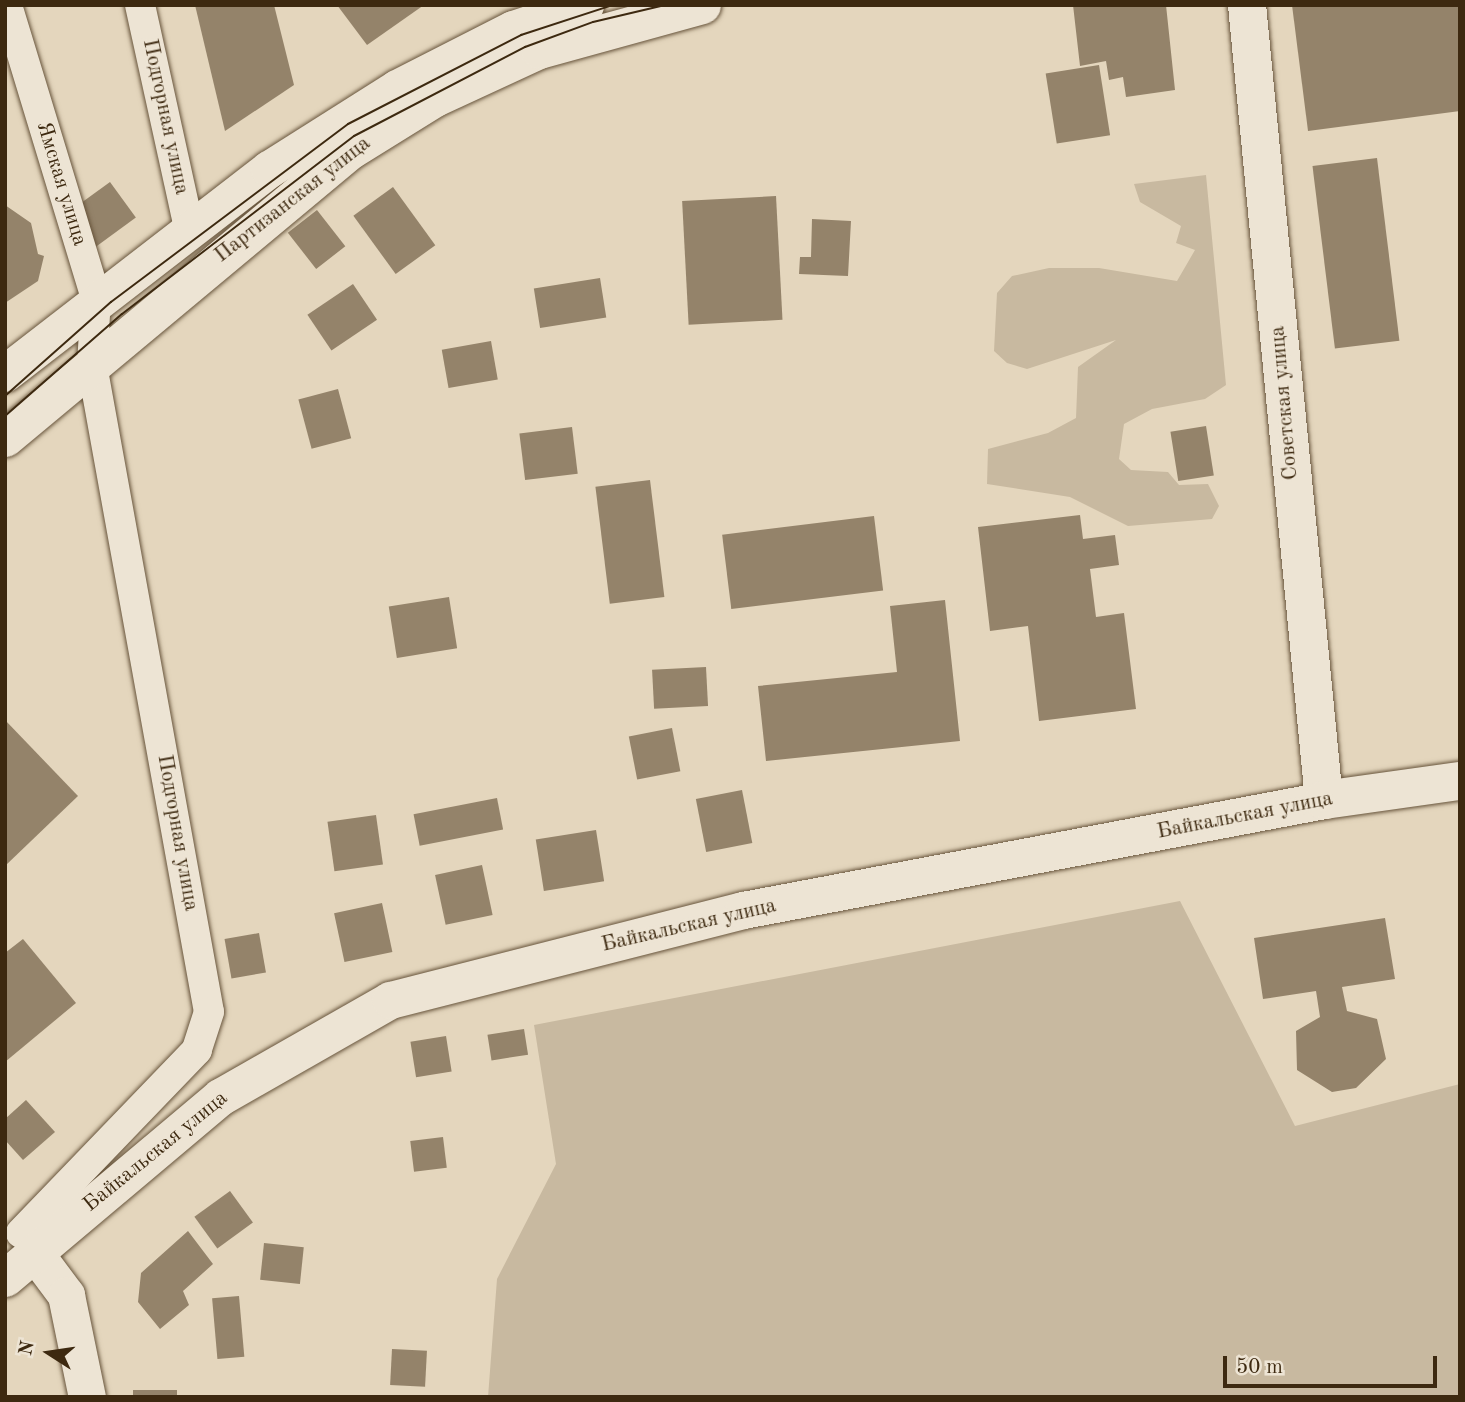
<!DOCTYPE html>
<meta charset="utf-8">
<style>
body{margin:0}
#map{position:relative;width:1465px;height:1402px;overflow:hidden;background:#e4d6bd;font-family:"Old Standard TT",serif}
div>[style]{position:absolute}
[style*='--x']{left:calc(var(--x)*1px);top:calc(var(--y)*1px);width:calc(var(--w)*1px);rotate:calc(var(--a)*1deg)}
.green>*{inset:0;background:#c8b9a0}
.building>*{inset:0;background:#94836a;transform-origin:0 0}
.roads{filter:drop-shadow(0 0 2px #67543b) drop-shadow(0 0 2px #67543b)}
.minor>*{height:30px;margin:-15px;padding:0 15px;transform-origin:15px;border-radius:15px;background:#ede4d4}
.tertiary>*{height:37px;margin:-18.5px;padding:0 18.5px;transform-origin:18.5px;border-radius:18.5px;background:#ede4d4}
.secondary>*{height:38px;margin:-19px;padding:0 19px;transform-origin:19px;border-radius:19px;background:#ede4d4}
.tram>*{height:2px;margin:-1px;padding:0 1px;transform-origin:1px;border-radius:1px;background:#3d2910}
span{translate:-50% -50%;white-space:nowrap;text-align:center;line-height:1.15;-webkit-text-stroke:5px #ede4d4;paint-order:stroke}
.street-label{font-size:21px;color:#3d2910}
.frame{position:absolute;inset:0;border:7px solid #3d2910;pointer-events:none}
.north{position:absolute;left:14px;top:1318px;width:70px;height:70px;-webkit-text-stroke:5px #ede4d4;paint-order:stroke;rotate:282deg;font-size:19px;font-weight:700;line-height:28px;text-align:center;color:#3d2910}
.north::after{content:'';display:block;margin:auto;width:24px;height:32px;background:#3d2910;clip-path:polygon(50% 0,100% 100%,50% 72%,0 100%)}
.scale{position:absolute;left:1223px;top:1356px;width:214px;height:32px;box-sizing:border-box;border:4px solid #3d2910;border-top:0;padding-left:9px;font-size:21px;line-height:24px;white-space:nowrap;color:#3d2910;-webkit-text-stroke:5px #ede4d4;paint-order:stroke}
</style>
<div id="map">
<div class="green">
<div style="clip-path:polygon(1206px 175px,1226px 385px,1205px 399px,1152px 409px,1124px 424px,1119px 459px,1131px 470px,1168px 472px,1179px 485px,1208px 484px,1219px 506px,1212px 519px,1128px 526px,1070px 497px,987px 484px,988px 449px,1048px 433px,1076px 418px,1078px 367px,1116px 340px,1027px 369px,1007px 363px,994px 351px,997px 293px,1012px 276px,1049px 268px,1099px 268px,1177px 281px,1195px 250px,1176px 243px,1181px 226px,1140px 202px,1134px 184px)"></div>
<div style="clip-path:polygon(1180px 901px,1295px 1126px,1460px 1084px,1460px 1397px,488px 1397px,497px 1279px,556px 1164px,534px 1025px)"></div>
</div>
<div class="building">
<div style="clip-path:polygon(195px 5px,274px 5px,294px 85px,225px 131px)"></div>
<div style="clip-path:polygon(337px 5px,424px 5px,367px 45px)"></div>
<div style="clip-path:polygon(1073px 5px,1166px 5px,1175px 90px,1126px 97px,1123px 77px,1109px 80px,1106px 61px,1080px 66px)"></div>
<div style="clip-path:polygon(1292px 5px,1460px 5px,1460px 111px,1308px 131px)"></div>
<div style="left:1099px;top:65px;width:71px;height:54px;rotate:81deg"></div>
<div style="left:1377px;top:158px;width:184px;height:65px;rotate:83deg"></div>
<div style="left:110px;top:182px;width:44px;height:49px;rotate:54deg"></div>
<div style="left:393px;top:187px;width:72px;height:49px;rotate:54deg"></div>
<div style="left:776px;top:196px;width:124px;height:94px;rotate:87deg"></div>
<div style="clip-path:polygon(5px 205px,31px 223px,38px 254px,44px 256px,38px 281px,5px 303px)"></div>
<div style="left:317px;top:210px;width:46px;height:37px;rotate:52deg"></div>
<div style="clip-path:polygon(812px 219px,851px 221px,848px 276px,799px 274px,800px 257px,811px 257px)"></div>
<div style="left:600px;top:278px;width:40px;height:67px;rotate:81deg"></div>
<div style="left:353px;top:284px;width:43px;height:55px;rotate:56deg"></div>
<div style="left:491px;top:341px;width:39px;height:50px;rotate:80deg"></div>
<div style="left:338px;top:389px;width:51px;height:41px;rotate:75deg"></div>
<div style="left:1206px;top:426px;width:50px;height:36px;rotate:81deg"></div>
<div style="left:572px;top:427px;width:47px;height:53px;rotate:83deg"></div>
<div style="left:650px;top:480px;width:118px;height:55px;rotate:83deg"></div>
<div style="clip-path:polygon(1080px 515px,1083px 539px,1115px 535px,1119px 565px,1090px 569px,1096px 617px,1124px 613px,1136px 709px,1039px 721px,1028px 626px,990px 631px,978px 527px)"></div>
<div style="left:874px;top:516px;width:75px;height:153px;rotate:83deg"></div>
<div style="left:449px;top:597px;width:52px;height:61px;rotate:81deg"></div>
<div style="clip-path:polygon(945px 600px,960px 741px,766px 761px,758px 686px,897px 672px,890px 606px)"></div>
<div style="left:706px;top:667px;width:39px;height:54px;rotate:87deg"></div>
<div style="clip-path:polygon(5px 720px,78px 796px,5px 866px)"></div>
<div style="left:672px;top:728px;width:44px;height:44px;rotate:79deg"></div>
<div style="left:742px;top:790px;width:54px;height:47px;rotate:79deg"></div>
<div style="left:497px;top:798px;width:32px;height:85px;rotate:79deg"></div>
<div style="left:376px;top:815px;width:50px;height:49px;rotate:82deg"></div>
<div style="left:596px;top:830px;width:52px;height:61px;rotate:81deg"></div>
<div style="left:482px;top:865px;width:51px;height:48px;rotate:78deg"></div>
<div style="left:382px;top:903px;width:50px;height:49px;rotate:78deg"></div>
<div style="clip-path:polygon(1385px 918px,1395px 979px,1342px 987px,1347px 1011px,1377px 1019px,1386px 1059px,1356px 1088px,1332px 1092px,1297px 1070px,1296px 1031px,1320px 1017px,1316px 991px,1263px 999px,1254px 938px)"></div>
<div style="left:259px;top:933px;width:40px;height:35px;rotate:80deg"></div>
<div style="clip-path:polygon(23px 939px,76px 1003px,5px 1062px,5px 953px)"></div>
<div style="left:524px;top:1029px;width:26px;height:37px;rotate:81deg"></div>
<div style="left:446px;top:1036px;width:36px;height:36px;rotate:81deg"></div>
<div style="clip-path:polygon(26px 1100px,55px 1132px,23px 1160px,5px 1140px,5px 1119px)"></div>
<div style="left:443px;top:1137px;width:31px;height:33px;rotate:83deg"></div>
<div style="left:230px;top:1191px;width:39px;height:44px;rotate:54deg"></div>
<div style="clip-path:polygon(188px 1231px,213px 1264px,183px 1291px,189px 1305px,160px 1329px,138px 1302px,141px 1273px)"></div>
<div style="left:264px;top:1243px;width:40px;height:37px;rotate:6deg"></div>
<div style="left:239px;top:1296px;width:61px;height:27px;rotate:85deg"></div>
<div style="left:392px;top:1349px;width:35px;height:36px;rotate:3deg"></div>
<div style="left:133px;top:1390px;width:44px;height:7px"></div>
</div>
<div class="roads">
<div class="minor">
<div style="--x:7;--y:5;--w:306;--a:73.1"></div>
<div style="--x:96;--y:298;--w:67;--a:93.4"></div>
<div style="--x:92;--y:365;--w:657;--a:79.75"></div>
<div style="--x:209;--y:1012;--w:40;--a:108"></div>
<div style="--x:197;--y:1050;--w:254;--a:133.9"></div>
<div style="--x:140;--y:5;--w:228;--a:77.6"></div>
</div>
<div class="tertiary">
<div style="--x:5;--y:373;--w:334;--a:-37.7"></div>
<div style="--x:269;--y:169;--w:151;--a:-32.3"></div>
<div style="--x:397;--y:88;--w:130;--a:-27"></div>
<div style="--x:513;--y:29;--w:76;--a:-18.4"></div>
<div style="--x:5;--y:438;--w:450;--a:-39.8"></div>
<div style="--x:351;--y:150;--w:99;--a:-31.8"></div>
<div style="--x:435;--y:98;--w:115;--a:-24.8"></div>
<div style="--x:539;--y:50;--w:169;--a:-15.4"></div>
<div style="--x:34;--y:1252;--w:54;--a:53.3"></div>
<div style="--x:66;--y:1295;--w:104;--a:78.4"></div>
<div style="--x:5;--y:1278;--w:281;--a:-40.1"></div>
<div style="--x:220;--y:1097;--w:196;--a:-29.7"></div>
<div style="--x:390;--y:1000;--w:364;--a:-14.3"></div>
<div style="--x:743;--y:910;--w:591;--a:-10.72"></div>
</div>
<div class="secondary">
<div style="--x:1247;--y:5;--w:799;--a:84.47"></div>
<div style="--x:1324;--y:800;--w:137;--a:-8"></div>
</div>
</div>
<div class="tram">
<div style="--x:5;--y:396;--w:142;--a:-41.6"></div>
<div style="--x:111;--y:302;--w:296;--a:-36.9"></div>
<div style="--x:348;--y:124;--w:195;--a:-27.2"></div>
<div style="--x:521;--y:35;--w:97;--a:-18.1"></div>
<div style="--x:5;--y:416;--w:155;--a:-41.1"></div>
<div style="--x:122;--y:314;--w:292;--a:-37.5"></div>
<div style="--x:354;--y:136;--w:193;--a:-27.5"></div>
<div style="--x:525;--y:47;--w:72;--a:-20.2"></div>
<div style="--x:593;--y:22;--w:74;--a:-13.3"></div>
</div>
<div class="street-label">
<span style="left:165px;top:117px;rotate:78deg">Подгорная улица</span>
<span style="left:61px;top:184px;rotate:73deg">Ямская улица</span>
<span style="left:293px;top:200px;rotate:-38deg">Партизанская улица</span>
<span style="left:1285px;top:403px;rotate:-95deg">Советская улица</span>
<span style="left:1245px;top:816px;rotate:-11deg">Байкальская улица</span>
<span style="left:177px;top:833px;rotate:80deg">Подгорная улица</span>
<span style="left:689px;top:926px;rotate:-13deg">Байкальская улица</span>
<span style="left:156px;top:1152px;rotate:-39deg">Байкальская улица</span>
</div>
<div class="frame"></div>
<div class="north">N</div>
<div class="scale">50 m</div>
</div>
